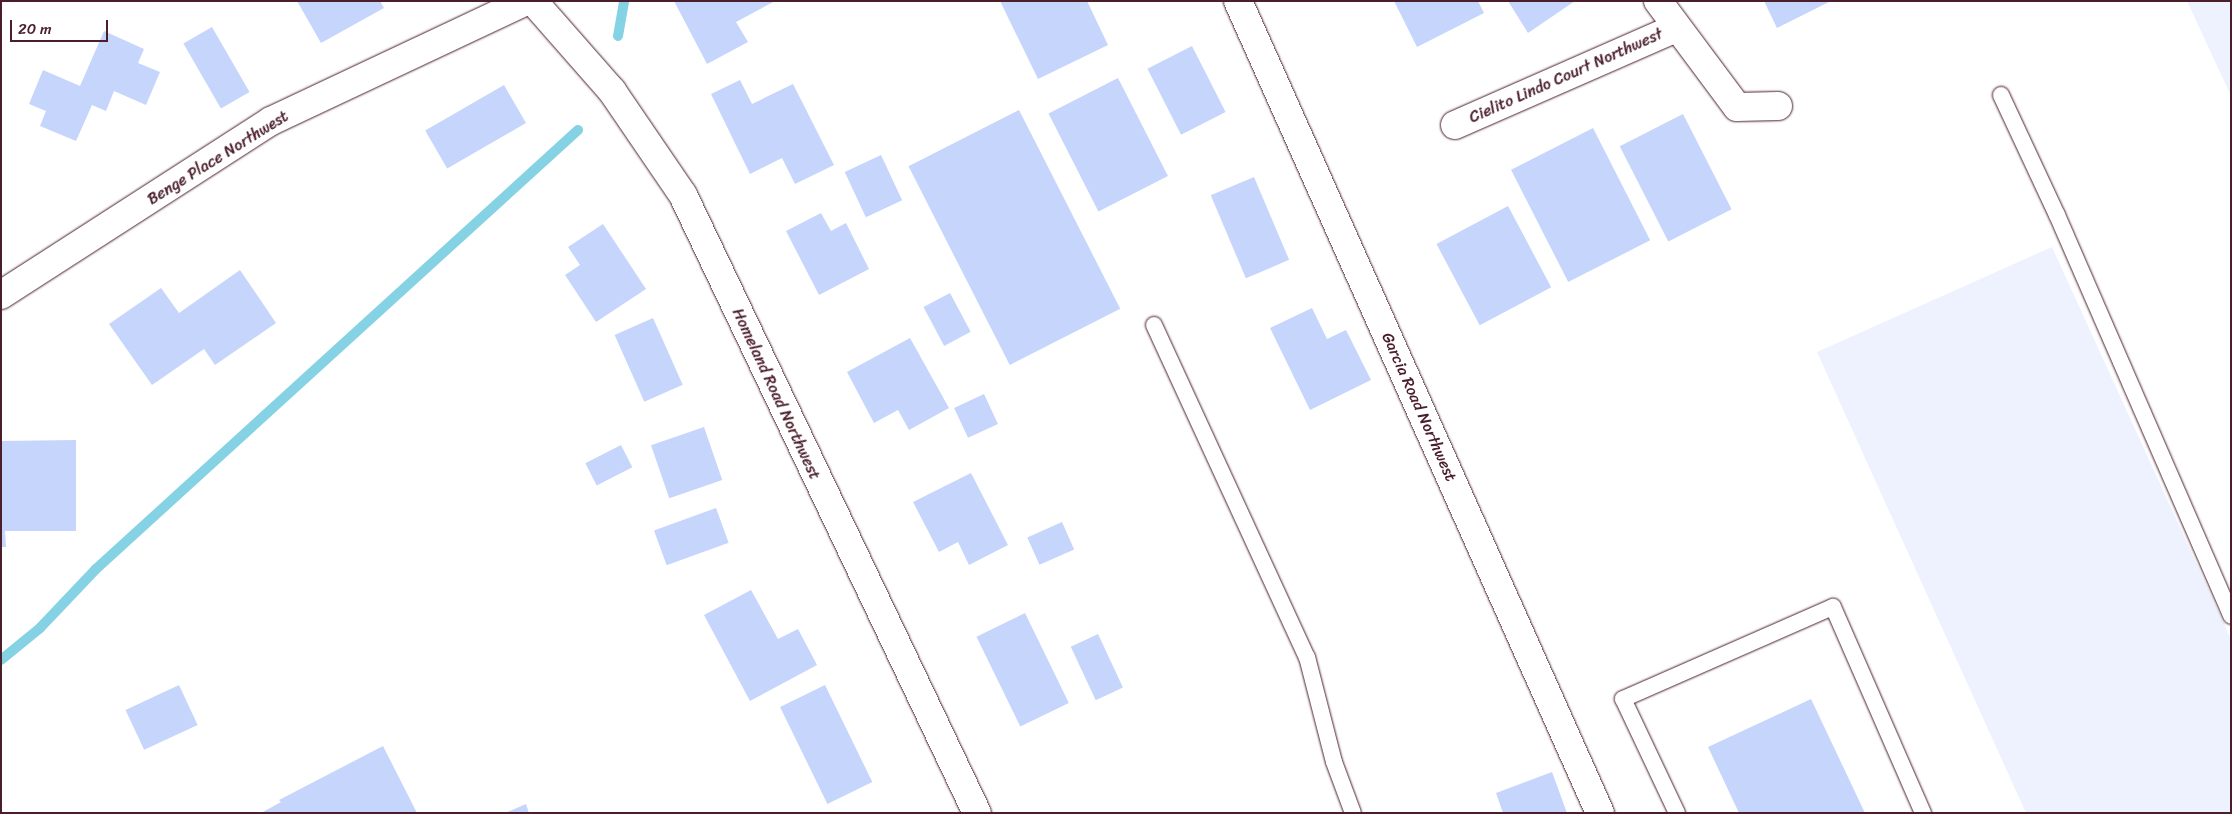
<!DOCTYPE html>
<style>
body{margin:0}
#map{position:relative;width:2232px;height:814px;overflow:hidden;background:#fff;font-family:Sriracha,sans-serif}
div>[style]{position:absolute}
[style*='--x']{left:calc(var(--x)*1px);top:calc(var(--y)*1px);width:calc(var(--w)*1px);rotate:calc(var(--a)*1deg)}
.built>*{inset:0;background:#eef2fe}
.stream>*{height:10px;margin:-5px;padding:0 5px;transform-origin:5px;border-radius:5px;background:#84d2e3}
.building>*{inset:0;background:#c5d5fb;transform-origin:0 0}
.roads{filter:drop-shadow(0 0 1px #4a1f2b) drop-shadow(0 0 1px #4a1f2b)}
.service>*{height:16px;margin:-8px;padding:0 8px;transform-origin:8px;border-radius:8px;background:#fff}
.minor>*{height:28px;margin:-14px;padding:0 14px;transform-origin:14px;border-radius:14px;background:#fff}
span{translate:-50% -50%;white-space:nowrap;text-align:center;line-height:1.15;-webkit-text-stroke:4px #fff;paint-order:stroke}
.street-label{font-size:16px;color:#4a1f2b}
.frame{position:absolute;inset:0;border:2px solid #4a1f2b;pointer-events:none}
.scale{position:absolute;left:10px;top:20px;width:98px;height:22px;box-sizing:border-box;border:2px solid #4a1f2b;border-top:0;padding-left:6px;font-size:15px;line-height:18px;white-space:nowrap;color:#4a1f2b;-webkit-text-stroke:4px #fff;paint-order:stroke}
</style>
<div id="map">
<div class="built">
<div style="clip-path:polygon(2187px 1px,2231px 1px,2231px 96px)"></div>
<div style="clip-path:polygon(2052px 247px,2231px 639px,2231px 813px,2026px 813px,1817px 352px)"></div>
</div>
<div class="stream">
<div style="--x:618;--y:36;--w:36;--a:-80"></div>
<div style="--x:1;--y:660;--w:50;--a:-39.4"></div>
<div style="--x:40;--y:628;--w:81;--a:-46.5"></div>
<div style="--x:96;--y:569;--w:652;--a:-42.33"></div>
</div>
<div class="building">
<div style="clip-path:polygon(297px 1px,380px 1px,384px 8px,321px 43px)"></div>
<div style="clip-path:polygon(674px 1px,775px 1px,736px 22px,748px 42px,707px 64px)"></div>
<div style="clip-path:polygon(1000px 1px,1087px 1px,1108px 45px,1038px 79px)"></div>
<div style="clip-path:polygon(1394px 1px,1478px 1px,1484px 13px,1417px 47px)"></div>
<div style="clip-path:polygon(1508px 1px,1575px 1px,1528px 33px)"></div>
<div style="clip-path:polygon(1764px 1px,1831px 1px,1777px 28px)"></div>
<div style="left:212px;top:27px;width:75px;height:33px;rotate:60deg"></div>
<div style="clip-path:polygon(104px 31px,144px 49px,138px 63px,160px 72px,146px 105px,114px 91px,106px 111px,92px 105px,76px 141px,40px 126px,46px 111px,29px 104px,43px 70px,80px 86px)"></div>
<div style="left:1192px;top:46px;width:74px;height:50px;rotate:63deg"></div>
<div style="left:1118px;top:78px;width:110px;height:78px;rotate:63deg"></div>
<div style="clip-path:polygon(740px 80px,752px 104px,793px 84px,834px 165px,795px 184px,782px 158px,750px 174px,711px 94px)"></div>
<div style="left:504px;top:85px;width:44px;height:91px;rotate:60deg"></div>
<div style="left:1019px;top:110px;width:223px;height:124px;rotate:63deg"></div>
<div style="left:1683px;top:114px;width:107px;height:71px;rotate:63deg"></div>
<div style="left:1593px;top:128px;width:126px;height:92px;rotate:63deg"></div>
<div style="left:881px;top:155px;width:50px;height:40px;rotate:65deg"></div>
<div style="left:1254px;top:177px;width:90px;height:47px;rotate:67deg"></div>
<div style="left:1508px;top:206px;width:92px;height:81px;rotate:62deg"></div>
<div style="clip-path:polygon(821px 213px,831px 231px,846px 223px,869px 269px,819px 295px,786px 231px)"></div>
<div style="clip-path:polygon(603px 224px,646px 289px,596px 322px,565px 275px,580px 265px,568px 247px)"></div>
<div style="clip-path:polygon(240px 270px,276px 323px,215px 365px,204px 349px,152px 385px,109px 324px,161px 288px,179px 313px)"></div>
<div style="left:950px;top:293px;width:44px;height:30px;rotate:62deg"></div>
<div style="clip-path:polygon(1312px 308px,1327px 339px,1346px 330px,1371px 380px,1310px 410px,1270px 328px)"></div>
<div style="left:653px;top:318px;width:73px;height:42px;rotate:66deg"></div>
<div style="clip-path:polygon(910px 338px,949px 408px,909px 430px,898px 410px,874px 423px,847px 372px)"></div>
<div style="left:984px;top:394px;width:33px;height:33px;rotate:65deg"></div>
<div style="left:704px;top:427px;width:56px;height:56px;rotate:71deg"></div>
<div style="clip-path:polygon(76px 440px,76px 531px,5px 531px,6px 547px,1px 547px,1px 441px)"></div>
<div style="left:621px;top:445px;width:25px;height:40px;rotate:63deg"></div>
<div style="clip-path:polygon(971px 473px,1008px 545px,969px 565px,958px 542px,939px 552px,913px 502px)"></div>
<div style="left:716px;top:508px;width:37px;height:66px;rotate:70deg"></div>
<div style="left:1062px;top:522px;width:30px;height:38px;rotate:66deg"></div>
<div style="clip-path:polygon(751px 590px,778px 639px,798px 629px,817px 665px,750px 701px,704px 615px)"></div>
<div style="left:1025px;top:613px;width:100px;height:54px;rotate:64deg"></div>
<div style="left:1098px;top:634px;width:59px;height:30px;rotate:65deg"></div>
<div style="left:179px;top:685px;width:44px;height:59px;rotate:65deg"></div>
<div style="left:825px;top:685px;width:108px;height:50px;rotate:64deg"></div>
<div style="clip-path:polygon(1811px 699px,1865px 813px,1739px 813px,1708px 747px)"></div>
<div style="clip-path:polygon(383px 746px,417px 813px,261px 813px,281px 802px,279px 800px)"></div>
<div style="clip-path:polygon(1552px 772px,1567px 813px,1503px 813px,1496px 793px)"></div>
<div style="clip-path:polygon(526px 804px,529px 813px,505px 813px)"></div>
</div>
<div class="roads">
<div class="service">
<div style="--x:2001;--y:95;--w:132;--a:65"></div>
<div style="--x:2057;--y:215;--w:437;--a:66.5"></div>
<div style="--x:1154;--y:325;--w:366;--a:65.3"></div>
<div style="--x:1307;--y:657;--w:108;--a:75.6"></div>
<div style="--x:1334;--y:762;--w:54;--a:69.6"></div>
<div style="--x:1677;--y:813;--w:126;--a:-115.3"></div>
<div style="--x:1623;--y:699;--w:229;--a:-23.7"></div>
<div style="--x:1833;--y:607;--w:225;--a:66.4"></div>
</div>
<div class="minor">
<div style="--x:533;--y:1;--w:120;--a:48.7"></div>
<div style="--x:612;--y:91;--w:126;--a:55.7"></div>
<div style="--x:683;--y:195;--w:684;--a:64.56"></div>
<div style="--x:1238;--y:1;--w:889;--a:65.97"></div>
<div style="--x:1658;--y:1;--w:132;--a:53.3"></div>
<div style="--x:1737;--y:107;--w:41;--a:-1.4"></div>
<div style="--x:1455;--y:125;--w:241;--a:-23.7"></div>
<div style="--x:1;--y:295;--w:321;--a:-32.8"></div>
<div style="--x:271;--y:121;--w:282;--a:-25.2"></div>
</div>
</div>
<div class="street-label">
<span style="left:1566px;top:76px;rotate:-24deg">Cielito Lindo Court Northwest</span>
<span style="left:218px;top:158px;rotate:-32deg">Benge Place Northwest</span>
<span style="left:776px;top:394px;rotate:65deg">Homeland Road Northwest</span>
<span style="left:1419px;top:407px;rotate:66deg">Garcia Road Northwest</span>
</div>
<div class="frame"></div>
<div class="scale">20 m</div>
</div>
